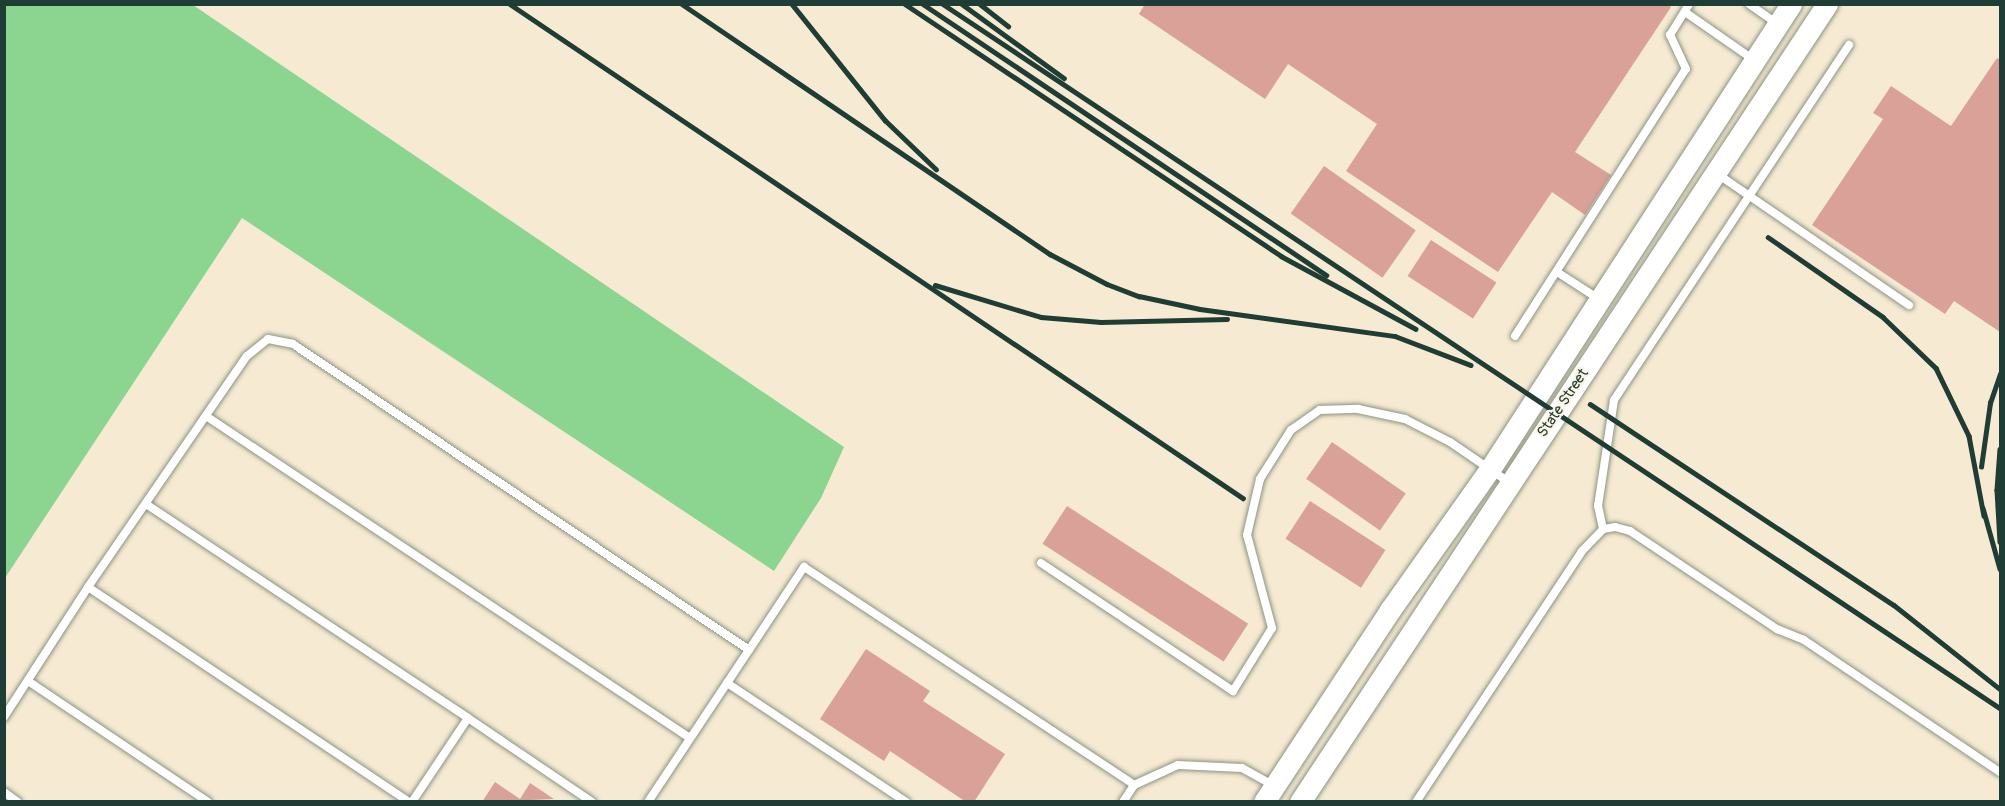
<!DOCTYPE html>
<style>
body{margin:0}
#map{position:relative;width:2005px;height:806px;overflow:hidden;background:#f6ead2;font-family:Pangolin,sans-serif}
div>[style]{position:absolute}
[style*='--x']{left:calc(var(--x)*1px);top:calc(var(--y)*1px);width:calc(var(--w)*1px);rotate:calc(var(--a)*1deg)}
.green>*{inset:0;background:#8bd591}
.building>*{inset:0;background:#d9a198;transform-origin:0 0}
.roads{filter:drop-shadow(0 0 2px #8a9483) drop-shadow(0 0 2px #8a9483)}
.service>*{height:8px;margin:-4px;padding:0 4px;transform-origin:4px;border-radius:4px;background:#fff}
.tertiary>*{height:21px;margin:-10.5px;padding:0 10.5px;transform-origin:10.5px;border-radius:10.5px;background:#fff}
.rail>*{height:4.5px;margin:-2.25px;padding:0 2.25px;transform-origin:2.25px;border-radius:2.25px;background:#1f3d34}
span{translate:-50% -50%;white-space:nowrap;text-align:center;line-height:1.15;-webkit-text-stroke:4.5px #fcf5e5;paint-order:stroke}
.street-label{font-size:15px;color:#1f3d34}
.frame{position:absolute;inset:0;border:6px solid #1f3d34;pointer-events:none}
</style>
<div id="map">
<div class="green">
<div style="clip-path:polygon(5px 4px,193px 5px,844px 447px,821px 498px,774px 571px,242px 218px,5px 578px)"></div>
</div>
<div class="building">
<div style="clip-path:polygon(1145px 4px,1668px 4px,1671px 7px,1575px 152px,1611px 175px,1585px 215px,1552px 192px,1498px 272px,1346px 171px,1377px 124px,1288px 64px,1265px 99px,1139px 14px)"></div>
<div style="clip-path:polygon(1997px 58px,2000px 60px,2000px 332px,1954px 301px,1945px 314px,1812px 225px,1883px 119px,1873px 113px,1891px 86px,1951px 126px)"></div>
<div style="left:1324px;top:166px;width:112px;height:58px;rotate:35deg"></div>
<div style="left:1431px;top:240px;width:78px;height:43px;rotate:33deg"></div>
<div style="left:1332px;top:442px;width:90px;height:45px;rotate:35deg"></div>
<div style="left:1310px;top:501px;width:90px;height:45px;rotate:33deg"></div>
<div style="left:1067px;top:506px;width:216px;height:45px;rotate:33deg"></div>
<div style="clip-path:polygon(866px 649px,930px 691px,923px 701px,1005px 754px,974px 802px,966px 802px,890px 751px,884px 761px,820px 719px)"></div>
<div style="clip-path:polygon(495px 782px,520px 799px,530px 783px,554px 799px,482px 802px)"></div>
</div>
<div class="roads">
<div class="service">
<div style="--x:1749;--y:4;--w:35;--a:35"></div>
<div style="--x:1685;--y:12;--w:84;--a:34.8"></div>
<div style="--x:1716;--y:173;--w:234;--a:34.4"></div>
<div style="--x:1557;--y:272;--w:50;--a:32.7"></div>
<div style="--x:1515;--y:336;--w:317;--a:-57.4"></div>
<div style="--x:1686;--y:69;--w:38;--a:-115"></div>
<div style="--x:1670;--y:35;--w:36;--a:-58"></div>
<div style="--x:206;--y:416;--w:581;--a:33.64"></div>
<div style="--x:146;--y:504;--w:387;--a:33.6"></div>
<div style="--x:1603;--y:529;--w:24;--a:-102"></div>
<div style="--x:1598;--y:506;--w:107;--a:-81.4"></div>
<div style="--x:1614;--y:400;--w:426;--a:-56.5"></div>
<div style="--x:1041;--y:563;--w:231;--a:33.7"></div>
<div style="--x:1233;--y:691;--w:74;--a:-58.2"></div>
<div style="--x:1272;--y:628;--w:96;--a:-105"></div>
<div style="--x:1247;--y:535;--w:57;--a:-76.9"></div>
<div style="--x:1260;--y:479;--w:58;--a:-57.7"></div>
<div style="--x:1291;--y:430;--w:35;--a:-35"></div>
<div style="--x:1320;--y:410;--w:38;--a:-2"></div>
<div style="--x:1358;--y:409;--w:48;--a:12"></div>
<div style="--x:1405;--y:419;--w:51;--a:27.1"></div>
<div style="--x:1450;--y:442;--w:73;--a:34.3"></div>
<div style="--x:88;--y:587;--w:386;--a:33.8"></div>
<div style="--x:28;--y:681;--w:217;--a:33.9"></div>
<div style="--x:727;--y:683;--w:215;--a:33.6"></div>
<div style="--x:4;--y:717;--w:155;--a:-57.1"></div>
<div style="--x:88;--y:587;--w:280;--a:-55.5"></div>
<div style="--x:247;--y:356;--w:27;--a:-39"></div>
<div style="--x:268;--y:339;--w:25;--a:11"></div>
<div style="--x:293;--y:344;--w:549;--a:33.86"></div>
<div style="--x:749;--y:650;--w:100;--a:-56.5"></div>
<div style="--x:804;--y:567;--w:396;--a:33.4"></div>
<div style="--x:4;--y:792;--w:17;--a:36"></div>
<div style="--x:412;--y:802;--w:101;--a:-56.3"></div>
<div style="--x:468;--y:718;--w:150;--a:34.1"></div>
<div style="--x:648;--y:802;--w:182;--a:-56.4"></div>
<div style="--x:1123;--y:802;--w:20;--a:-57"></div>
<div style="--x:1134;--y:785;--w:48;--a:-24.4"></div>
<div style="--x:1178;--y:765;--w:64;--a:2.7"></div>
<div style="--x:1242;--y:768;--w:37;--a:29"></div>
<div style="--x:1416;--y:802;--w:301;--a:-56.5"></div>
<div style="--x:1582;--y:551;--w:30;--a:-46"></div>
<div style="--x:1603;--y:529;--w:12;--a:-9"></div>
<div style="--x:1615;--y:527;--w:16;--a:15"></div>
<div style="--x:1630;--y:531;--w:177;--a:33.7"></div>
<div style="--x:1777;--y:629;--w:29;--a:22"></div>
<div style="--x:1804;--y:640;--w:236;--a:34"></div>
</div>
<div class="tertiary">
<div style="--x:1264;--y:802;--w:230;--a:-56.7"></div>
<div style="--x:1390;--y:610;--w:173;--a:-54.7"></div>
<div style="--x:1490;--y:469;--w:554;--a:-57.08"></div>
<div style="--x:1300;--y:802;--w:956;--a:-56.56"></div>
</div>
</div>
<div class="rail">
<div style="--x:510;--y:4;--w:884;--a:33.98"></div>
<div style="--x:682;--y:4;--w:445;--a:34.2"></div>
<div style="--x:1050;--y:254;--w:64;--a:27.8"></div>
<div style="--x:1107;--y:284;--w:34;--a:21"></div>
<div style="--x:1139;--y:296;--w:62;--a:12"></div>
<div style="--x:1200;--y:309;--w:197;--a:7.9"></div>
<div style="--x:1395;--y:336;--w:81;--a:20.9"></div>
<div style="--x:792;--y:4;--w:149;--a:51.3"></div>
<div style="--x:885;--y:120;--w:71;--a:43.9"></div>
<div style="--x:905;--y:4;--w:453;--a:33.8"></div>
<div style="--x:1281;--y:256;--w:153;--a:28.4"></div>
<div style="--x:923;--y:4;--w:486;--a:33.9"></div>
<div style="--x:943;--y:4;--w:1270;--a:33.67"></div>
<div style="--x:962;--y:4;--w:126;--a:36"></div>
<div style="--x:980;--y:4;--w:36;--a:38"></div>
<div style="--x:1768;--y:237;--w:140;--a:34.8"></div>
<div style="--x:1883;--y:317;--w:74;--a:43.9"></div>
<div style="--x:1936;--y:368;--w:76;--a:64.1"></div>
<div style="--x:1969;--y:436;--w:81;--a:79.4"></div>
<div style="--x:935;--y:285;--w:111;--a:16.8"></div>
<div style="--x:1041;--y:317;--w:60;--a:4.8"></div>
<div style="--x:1101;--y:322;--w:126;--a:-1.4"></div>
<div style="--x:1590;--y:404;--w:364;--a:33.5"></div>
<div style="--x:1894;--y:605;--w:135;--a:38.4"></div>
<div style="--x:2000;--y:449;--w:41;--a:94.2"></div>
<div style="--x:1997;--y:490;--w:52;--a:86.7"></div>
<div style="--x:1981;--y:467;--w:65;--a:-82"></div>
<div style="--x:1990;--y:403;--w:31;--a:-71"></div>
<div style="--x:1983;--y:508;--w:63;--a:74.4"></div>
</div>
<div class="street-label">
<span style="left:1563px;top:403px;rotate:-56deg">State Street</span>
</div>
<div class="frame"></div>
</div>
